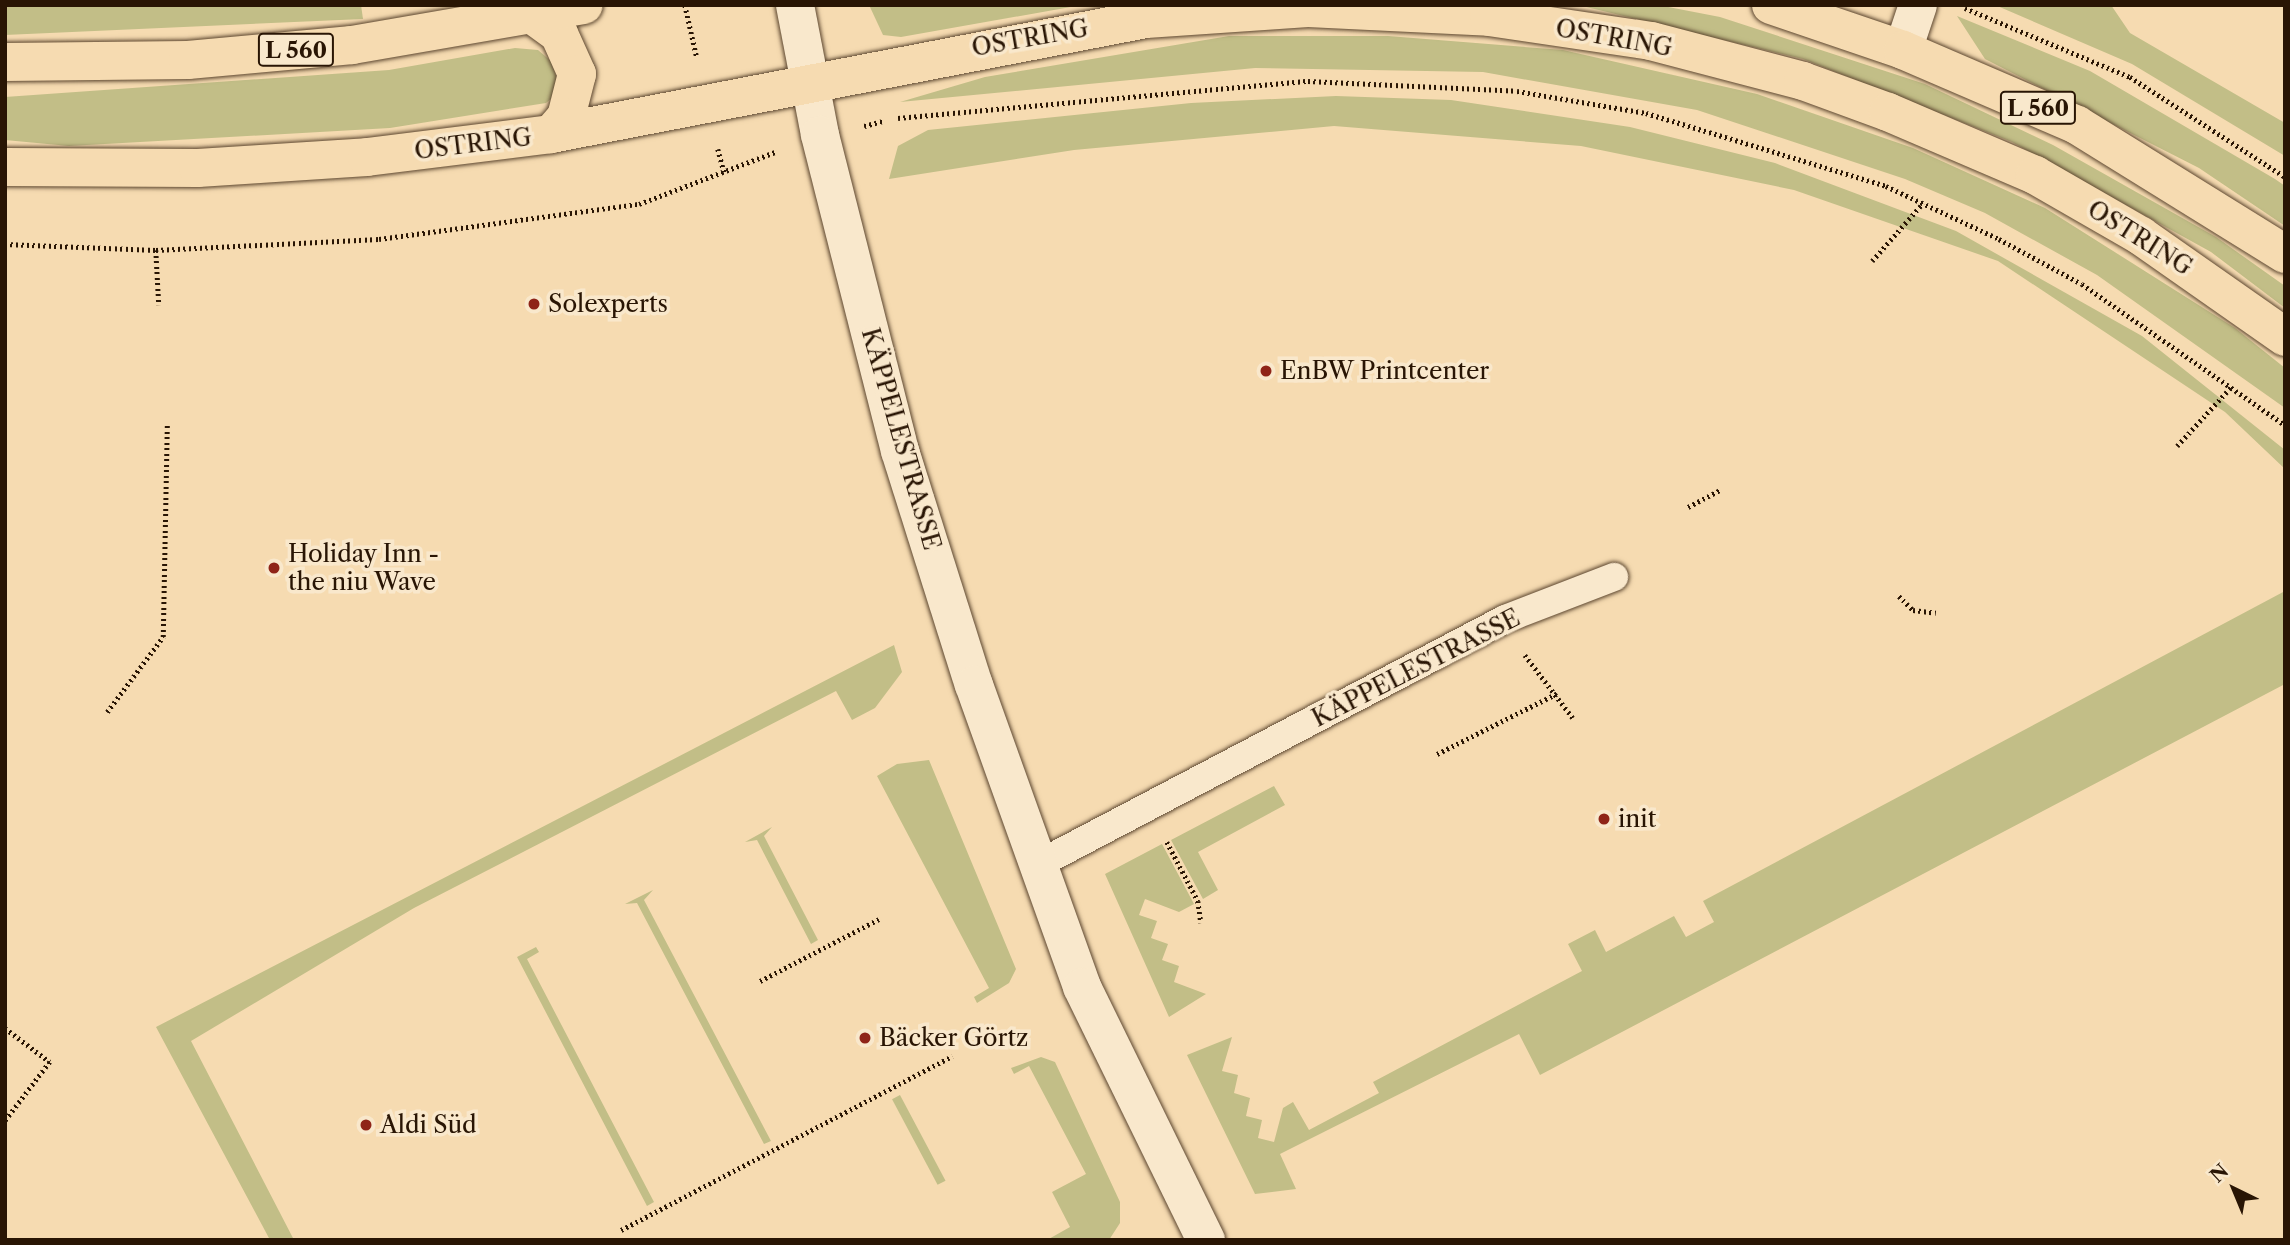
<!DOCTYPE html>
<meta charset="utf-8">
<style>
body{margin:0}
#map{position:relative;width:2290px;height:1245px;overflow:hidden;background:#f6dbb1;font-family:"Libre Caslon Text",serif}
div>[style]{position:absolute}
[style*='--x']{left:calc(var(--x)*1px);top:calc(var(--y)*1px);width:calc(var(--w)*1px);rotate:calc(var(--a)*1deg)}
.green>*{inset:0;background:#c2be87;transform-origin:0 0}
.path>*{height:4.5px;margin-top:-2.25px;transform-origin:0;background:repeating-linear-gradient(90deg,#291504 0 2px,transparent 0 5.5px)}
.roads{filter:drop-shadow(0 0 2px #5c462f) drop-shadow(0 0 2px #5c462f)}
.lane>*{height:28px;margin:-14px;padding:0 14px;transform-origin:14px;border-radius:14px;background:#f9e8cc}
.street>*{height:38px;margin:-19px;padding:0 19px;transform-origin:19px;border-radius:19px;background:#f9e8cc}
.secondary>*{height:38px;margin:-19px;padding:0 19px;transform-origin:19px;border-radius:19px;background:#f9e8cc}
.primary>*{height:38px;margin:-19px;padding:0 19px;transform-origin:19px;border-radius:19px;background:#f6dbb1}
.dots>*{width:19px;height:19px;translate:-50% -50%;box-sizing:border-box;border:4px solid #f9e8cc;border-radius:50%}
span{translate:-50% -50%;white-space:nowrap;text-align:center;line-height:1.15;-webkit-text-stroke:7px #f9e8cc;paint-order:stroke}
.shield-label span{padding:2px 5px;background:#f9e8cc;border:2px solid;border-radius:5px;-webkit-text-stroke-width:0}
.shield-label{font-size:23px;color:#291504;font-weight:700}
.street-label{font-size:24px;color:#291504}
.poi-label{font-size:24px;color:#291504}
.left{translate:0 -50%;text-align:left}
.frame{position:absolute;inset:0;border:7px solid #291504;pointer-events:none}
.north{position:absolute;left:2199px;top:1154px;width:70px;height:70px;-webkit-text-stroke:5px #f9e8cc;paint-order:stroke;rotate:317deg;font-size:19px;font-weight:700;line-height:28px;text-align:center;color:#291504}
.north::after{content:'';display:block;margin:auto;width:24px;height:32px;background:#291504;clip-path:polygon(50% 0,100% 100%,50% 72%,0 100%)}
</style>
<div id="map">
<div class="green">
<div style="clip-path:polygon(5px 5px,361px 5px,363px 19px,5px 35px)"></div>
<div style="clip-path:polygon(1082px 5px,901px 37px,883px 35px,870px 7px)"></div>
<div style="clip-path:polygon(1578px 5px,1658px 5px,1720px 17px,1925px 84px,2053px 145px,2216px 237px,2285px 286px,2285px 308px,2211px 252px,2012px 142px,1803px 59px)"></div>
<div style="clip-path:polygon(1995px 5px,2111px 5px,2130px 33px,2285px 123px,2285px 156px,2132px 64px)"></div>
<div style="clip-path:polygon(1957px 16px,2090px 71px,2275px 179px,2285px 186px,2285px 226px,2199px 168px,1985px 59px)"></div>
<div style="clip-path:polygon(1229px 36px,1388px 36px,1563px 50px,1757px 94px,1913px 148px,2045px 208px,2235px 328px,2285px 368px,2285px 408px,2097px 275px,1985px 213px,1905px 179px,1697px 110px,1483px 72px,1255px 68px,900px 102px,985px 77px)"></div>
<div style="clip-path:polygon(515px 48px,538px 50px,552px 62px,560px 91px,546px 103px,390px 128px,69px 146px,5px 140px,5px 97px,389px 70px)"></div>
<div style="clip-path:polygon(1336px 96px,1451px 100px,1630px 127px,1775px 163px,1956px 231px,2142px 336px,2285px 450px,2285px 469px,2225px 412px,1998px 261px,1794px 190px,1581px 146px,1334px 126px,1074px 150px,889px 179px,898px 146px,928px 130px,1191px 103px)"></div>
<div style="clip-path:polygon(2285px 591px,2285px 684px,1540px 1075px,1519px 1034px,1280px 1154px,1296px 1189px,1255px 1194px,1187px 1055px,1232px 1037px,1222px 1071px,1238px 1075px,1234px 1093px,1250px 1098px,1246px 1116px,1262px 1120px,1258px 1138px,1274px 1142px,1283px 1108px,1293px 1102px,1309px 1130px,1379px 1093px,1373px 1082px,1582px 971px,1568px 944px,1595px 930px,1606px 952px,1674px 916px,1686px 937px,1714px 922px,1703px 901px)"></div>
<div style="clip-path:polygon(894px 645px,902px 672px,875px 708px,852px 720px,836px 691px,414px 908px,191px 1041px,294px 1240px,270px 1240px,156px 1027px)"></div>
<div style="clip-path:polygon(929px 760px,1016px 969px,1009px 983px,977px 1003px,974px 997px,989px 988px,877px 776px,897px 764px)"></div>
<div style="clip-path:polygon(1274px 786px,1285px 805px,1198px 852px,1218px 890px,1203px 899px,1171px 840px)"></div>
<div style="clip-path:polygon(772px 827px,764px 836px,818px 940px,811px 944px,757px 840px,745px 842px)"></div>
<div style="clip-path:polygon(1162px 844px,1194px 904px,1179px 912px,1145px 899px,1139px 915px,1157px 921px,1151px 938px,1168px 944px,1162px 960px,1179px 966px,1174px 982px,1206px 994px,1169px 1017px,1105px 874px)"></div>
<div style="clip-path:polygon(653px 890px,644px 900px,771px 1141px,764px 1144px,637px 903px,625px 904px)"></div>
<div style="clip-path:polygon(536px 947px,539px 952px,527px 959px,654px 1202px,647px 1206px,517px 957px)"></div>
<div style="clip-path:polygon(1041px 1057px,1055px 1062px,1120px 1202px,1120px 1223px,1109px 1240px,1047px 1240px,1070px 1227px,1052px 1192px,1086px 1174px,1029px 1066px,1014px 1074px,1011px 1068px)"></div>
<div style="left:900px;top:1095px;width:97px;height:9px;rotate:62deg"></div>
</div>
<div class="path">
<div style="--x:685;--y:5;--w:54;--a:77.2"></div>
<div style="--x:1965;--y:8;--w:179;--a:22.7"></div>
<div style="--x:2130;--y:77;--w:184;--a:32.8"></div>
<div style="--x:898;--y:118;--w:412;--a:-5.2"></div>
<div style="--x:1308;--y:81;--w:209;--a:2.7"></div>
<div style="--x:1517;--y:91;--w:131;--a:9.7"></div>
<div style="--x:1646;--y:113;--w:251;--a:16.9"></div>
<div style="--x:1886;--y:186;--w:125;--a:25.1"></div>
<div style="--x:1999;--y:239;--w:94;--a:28.5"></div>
<div style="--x:2082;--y:284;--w:247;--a:34.8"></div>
<div style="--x:864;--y:126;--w:20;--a:-15"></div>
<div style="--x:718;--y:149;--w:24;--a:75"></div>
<div style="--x:5;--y:244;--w:151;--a:2.3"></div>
<div style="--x:156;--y:250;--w:223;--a:-2.8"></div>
<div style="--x:379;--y:239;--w:262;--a:-7.7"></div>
<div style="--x:639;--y:204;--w:146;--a:-20.9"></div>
<div style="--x:156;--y:250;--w:55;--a:86.9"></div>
<div style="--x:1872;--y:261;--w:77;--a:-48.7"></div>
<div style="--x:2177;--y:446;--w:81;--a:-47.5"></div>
<div style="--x:1688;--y:507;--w:38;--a:-28"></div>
<div style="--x:1899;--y:596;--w:20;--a:45"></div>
<div style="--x:1913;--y:610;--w:23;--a:7"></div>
<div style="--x:1525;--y:655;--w:79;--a:52.7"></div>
<div style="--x:107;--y:712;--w:94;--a:-53.3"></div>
<div style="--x:163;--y:637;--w:214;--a:-88.9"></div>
<div style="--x:1437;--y:754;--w:136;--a:-26.8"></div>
<div style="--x:1167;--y:842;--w:67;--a:62.3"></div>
<div style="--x:1198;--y:901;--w:22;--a:82"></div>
<div style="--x:760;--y:981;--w:134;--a:-27.5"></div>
<div style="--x:5;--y:1028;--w:56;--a:37.1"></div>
<div style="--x:50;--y:1062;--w:74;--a:127.3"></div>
<div style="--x:621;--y:1230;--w:374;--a:-27.7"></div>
</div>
<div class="roads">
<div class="lane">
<div style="--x:1035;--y:866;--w:531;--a:-27.72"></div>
<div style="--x:1505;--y:619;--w:117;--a:-21.1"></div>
</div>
<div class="street">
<div style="--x:1903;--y:50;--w:47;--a:-71.6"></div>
</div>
<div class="secondary">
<div style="--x:795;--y:5;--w:132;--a:79.1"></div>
<div style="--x:820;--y:135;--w:326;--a:75.8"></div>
<div style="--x:900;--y:451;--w:245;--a:72.5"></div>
<div style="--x:974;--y:685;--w:321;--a:70.3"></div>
<div style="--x:1082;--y:987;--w:282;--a:63.9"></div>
</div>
<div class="primary">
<div style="--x:1771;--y:5;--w:139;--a:18.8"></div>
<div style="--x:1903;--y:50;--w:189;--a:23.3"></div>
<div style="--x:2077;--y:125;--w:245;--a:31.8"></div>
<div style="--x:534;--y:16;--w:31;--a:36"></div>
<div style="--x:559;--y:34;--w:44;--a:65.8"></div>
<div style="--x:577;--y:74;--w:44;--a:104.3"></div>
<div style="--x:566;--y:117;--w:23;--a:131"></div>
<div style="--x:5;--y:62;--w:183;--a:-0.6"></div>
<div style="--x:188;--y:60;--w:165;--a:-5.2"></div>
<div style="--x:352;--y:45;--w:235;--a:-9.8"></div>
<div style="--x:5;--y:167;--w:193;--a:0.3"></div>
<div style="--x:198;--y:168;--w:169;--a:-3.7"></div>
<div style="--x:367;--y:157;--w:185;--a:-7.1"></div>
<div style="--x:551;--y:134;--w:606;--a:-10.94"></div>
<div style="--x:1146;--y:19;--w:162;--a:-3.9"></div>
<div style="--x:1308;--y:8;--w:181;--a:2.8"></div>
<div style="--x:1489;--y:17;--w:164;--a:8.4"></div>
<div style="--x:1651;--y:41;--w:157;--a:14.7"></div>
<div style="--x:1803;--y:81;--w:90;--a:20"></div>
<div style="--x:1888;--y:112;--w:160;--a:23.2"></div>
<div style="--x:2035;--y:175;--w:122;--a:29.9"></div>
<div style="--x:2141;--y:236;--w:176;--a:35"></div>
</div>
</div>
<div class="dots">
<div style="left:534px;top:304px;background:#8f2418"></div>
<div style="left:1266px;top:371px;background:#8f2418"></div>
<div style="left:274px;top:568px;background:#8f2418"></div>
<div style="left:1604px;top:819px;background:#8f2418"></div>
<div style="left:865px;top:1038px;background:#8f2418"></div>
<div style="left:366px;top:1125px;background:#8f2418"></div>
</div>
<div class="shield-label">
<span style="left:296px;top:50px">L 560</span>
<span style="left:2038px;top:108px">L 560</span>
</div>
<div class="street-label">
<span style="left:1030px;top:38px;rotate:-10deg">OSTRING</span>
<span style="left:1614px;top:38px;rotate:10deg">OSTRING</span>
<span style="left:473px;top:144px;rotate:-7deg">OSTRING</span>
<span style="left:2140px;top:238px;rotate:32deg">OSTRING</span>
<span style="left:901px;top:439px;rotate:74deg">KÄPPELESTRASSE</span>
<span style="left:1416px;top:668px;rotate:-27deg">KÄPPELESTRASSE</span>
</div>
<div class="poi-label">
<span class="left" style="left:548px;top:304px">Solexperts</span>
<span class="left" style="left:1280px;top:371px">EnBW Printcenter</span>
<span class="left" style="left:288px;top:568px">Holiday Inn -<br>the niu Wave</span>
<span class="left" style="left:1618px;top:819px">init</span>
<span class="left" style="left:879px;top:1038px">Bäcker Görtz</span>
<span class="left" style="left:380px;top:1125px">Aldi Süd</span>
</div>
<div class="frame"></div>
<div class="north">N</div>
</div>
